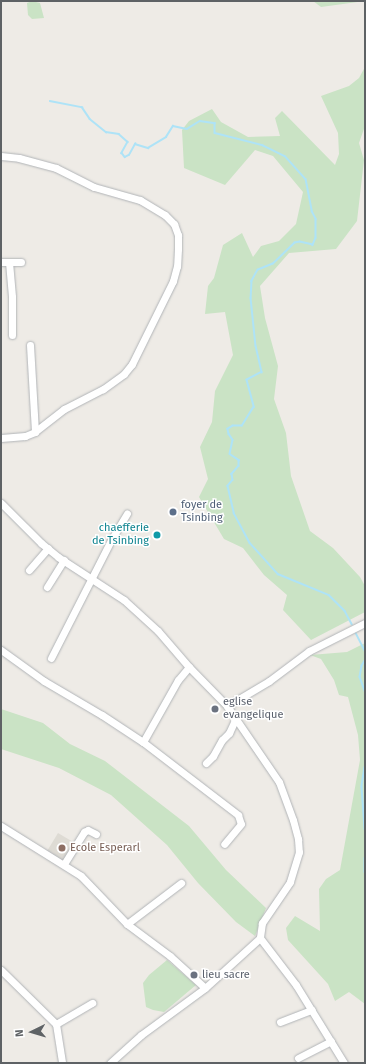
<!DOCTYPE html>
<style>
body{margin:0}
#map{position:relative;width:366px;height:1064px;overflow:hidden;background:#eeebe6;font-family:"Fira Sans",sans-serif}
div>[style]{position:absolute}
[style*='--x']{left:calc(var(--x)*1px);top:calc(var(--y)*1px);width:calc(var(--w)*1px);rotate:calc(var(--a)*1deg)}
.education>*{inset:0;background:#dedbd4;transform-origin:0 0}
.green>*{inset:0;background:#cae3c5}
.stream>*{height:1.5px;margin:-0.75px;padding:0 0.75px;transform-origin:0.75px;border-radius:0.75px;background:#aee3f7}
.roads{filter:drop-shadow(0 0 1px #b1b4b7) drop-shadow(0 0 1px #b1b4b7)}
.minor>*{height:7px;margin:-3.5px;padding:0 3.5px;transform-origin:3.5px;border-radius:3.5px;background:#fff}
.dots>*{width:11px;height:11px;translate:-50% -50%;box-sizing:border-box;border:2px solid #fff;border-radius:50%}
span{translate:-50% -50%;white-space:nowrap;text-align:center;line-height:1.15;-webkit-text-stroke:3px #fff;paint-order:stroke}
.service-label{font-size:11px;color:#4e5e75}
.left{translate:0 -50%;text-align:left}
.culture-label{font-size:11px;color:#0d838f}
.right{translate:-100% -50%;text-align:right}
.worship-label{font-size:11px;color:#5b616d}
.education-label{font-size:11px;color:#785e54}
.frame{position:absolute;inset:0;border:2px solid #5e6265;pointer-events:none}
.north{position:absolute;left:12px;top:1012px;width:40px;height:40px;-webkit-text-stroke:3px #fff;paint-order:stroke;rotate:265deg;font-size:11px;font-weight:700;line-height:16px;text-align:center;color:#5e6265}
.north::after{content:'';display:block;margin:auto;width:14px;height:18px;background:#5e6265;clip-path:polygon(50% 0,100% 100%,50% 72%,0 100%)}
</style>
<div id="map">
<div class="education">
<div style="left:58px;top:833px;width:21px;height:22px;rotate:31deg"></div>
</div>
<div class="green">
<div style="clip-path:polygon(32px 1px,40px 3px,44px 18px,32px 19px,28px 15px,27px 3px)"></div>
<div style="clip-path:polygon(313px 1px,365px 1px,321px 7px)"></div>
<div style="clip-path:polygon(365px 67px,365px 126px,359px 143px,364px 160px,357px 221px,336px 249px,289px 253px,260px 286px,265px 318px,278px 366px,274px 399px,286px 433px,291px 476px,310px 531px,333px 548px,360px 577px,365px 586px,365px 612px,311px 640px,283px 610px,287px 595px,264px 575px,243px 548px,224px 539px,199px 497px,208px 479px,200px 447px,212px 422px,215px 391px,233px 355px,225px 312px,205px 314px,208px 286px,214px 278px,223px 245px,242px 233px,253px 257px,261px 246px,279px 241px,296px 224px,303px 192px,273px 156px,255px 150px,225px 185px,184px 168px,182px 130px,189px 121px,212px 109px,221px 122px,248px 137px,280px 136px,275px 118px,282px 111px,335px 165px,339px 154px,338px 133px,321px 96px,349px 86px,359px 78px)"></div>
<div style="clip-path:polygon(365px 643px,365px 1004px,349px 992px,335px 1001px,328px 984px,288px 940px,286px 928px,295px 916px,320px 931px,319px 889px,326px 879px,340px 870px,360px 760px,358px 735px,348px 697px,339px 695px,334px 680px,321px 659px,310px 655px,347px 652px)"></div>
<div style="clip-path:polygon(1px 709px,43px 723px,70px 744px,105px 761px,189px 826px,226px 870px,266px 908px,255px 936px,236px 922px,198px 883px,167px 845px,111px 795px,59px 768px,1px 749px)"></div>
<div style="clip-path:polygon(167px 960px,196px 985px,164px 1012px,153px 1010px,146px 1007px,143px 983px,149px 975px)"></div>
</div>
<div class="stream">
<div style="--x:50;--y:101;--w:33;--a:11"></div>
<div style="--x:82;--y:107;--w:14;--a:56"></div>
<div style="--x:90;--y:119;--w:21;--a:39"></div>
<div style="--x:106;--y:132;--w:13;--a:9"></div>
<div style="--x:119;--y:134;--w:12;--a:42"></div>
<div style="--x:128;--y:142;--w:13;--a:119"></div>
<div style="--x:122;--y:153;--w:5;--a:53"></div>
<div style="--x:125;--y:157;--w:4;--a:-27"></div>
<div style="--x:129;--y:155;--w:13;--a:-61"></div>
<div style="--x:135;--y:144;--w:14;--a:17"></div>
<div style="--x:148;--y:148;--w:21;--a:-31"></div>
<div style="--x:166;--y:137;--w:13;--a:-58"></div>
<div style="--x:173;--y:126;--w:14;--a:12"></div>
<div style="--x:187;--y:129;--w:15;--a:-32"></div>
<div style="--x:200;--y:121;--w:15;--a:8"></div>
<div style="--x:215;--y:123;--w:10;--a:90"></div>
<div style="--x:215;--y:133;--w:49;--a:14.3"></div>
<div style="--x:262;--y:145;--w:25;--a:26"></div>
<div style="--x:285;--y:156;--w:31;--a:48"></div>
<div style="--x:306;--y:179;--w:33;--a:79"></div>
<div style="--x:312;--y:211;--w:9;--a:63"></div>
<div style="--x:316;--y:219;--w:19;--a:90"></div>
<div style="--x:316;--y:238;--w:8;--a:113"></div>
<div style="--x:313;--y:245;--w:13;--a:-167"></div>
<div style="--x:300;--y:242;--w:5;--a:169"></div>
<div style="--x:295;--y:243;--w:30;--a:136"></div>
<div style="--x:273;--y:264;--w:16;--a:158"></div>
<div style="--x:258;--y:270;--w:13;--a:119"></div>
<div style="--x:252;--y:281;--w:17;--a:93"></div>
<div style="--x:251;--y:298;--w:48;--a:84.1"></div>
<div style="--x:256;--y:346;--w:27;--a:77"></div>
<div style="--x:262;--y:372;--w:17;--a:152"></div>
<div style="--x:247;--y:380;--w:28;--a:75"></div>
<div style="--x:254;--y:407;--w:22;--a:122"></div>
<div style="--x:242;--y:426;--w:9;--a:180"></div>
<div style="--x:233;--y:426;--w:6;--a:149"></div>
<div style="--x:228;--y:429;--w:5;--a:79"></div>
<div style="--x:229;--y:434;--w:7;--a:56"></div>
<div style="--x:233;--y:440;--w:14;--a:102"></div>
<div style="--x:230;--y:454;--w:11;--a:34"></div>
<div style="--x:239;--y:460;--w:6;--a:90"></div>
<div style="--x:239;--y:466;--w:11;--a:131"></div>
<div style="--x:232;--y:474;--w:6;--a:81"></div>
<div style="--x:233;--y:480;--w:8;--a:130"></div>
<div style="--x:228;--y:486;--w:28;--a:77"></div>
<div style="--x:234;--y:513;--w:34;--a:62"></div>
<div style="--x:250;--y:543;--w:42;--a:47.9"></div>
<div style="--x:278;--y:574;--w:55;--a:22.4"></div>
<div style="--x:329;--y:595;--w:23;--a:45"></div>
<div style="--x:345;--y:611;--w:15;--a:62"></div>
<div style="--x:356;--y:633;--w:20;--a:63"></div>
<div style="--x:365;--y:661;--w:6;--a:121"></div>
<div style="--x:362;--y:666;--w:11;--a:100"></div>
<div style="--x:360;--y:677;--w:15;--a:70"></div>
<div style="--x:365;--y:767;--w:20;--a:99"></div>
<div style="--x:362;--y:787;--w:42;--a:85.9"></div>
<div style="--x:365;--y:858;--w:14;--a:90"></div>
</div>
<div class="roads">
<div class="minor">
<div style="--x:1;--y:156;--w:18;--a:6"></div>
<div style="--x:19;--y:158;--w:38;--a:15"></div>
<div style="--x:56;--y:168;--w:42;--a:26.6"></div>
<div style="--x:94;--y:187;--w:48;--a:15.8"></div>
<div style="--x:140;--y:200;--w:29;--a:31"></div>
<div style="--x:165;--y:215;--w:13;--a:45"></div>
<div style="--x:174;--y:224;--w:12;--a:70"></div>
<div style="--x:178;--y:235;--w:14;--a:90"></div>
<div style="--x:178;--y:249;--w:17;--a:93"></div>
<div style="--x:177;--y:266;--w:16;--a:105"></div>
<div style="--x:173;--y:281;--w:93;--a:116.3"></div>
<div style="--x:132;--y:364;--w:13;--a:129"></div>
<div style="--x:124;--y:374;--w:26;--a:144"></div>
<div style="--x:103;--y:389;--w:44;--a:152.9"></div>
<div style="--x:64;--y:409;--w:37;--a:142"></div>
<div style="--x:35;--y:432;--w:11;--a:158"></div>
<div style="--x:25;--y:436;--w:24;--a:175"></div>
<div style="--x:1;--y:262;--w:20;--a:0"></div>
<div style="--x:9;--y:262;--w:35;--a:85"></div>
<div style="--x:12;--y:297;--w:38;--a:90"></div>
<div style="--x:30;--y:345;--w:87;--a:86.7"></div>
<div style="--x:1;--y:503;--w:57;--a:45"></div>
<div style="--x:41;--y:543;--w:22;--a:39"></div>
<div style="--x:58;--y:557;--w:79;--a:33.1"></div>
<div style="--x:124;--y:600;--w:46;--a:42.4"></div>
<div style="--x:158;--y:631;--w:48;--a:49.3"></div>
<div style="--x:189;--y:667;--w:54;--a:45.7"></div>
<div style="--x:227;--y:706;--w:92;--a:55.6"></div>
<div style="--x:279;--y:782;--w:40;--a:69.8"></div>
<div style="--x:293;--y:820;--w:20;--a:75"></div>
<div style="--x:298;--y:839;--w:13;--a:86"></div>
<div style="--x:299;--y:852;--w:31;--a:107"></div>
<div style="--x:290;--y:882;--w:50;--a:124.3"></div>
<div style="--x:262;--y:923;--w:15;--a:98"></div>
<div style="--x:260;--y:938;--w:59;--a:52.5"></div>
<div style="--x:296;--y:985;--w:92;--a:58.4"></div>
<div style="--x:29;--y:570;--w:29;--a:-49"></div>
<div style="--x:47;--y:587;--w:32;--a:-58"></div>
<div style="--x:1;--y:650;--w:53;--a:35.8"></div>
<div style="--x:44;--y:681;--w:67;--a:30.4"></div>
<div style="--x:102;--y:715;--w:49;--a:33.4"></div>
<div style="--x:143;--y:742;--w:71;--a:-60.6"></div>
<div style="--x:178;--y:680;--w:17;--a:-50"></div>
<div style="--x:51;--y:658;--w:132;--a:-63"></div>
<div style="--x:111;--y:540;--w:31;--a:-59"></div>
<div style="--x:227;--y:706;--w:49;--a:-30.8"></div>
<div style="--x:269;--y:681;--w:50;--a:-36.9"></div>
<div style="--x:309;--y:651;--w:63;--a:-26.6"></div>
<div style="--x:143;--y:742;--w:120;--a:37.5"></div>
<div style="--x:238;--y:815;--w:9;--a:72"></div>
<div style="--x:241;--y:824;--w:26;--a:130"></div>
<div style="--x:206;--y:763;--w:10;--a:-45"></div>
<div style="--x:213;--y:756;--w:18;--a:-61"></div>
<div style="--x:222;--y:740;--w:10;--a:-45"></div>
<div style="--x:229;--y:733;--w:17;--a:-65"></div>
<div style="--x:1;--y:826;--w:94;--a:32"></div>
<div style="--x:81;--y:876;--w:66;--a:46.2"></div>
<div style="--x:127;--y:924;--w:54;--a:36.7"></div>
<div style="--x:170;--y:956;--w:47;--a:42.4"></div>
<div style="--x:64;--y:864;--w:38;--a:-58"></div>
<div style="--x:84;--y:832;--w:4;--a:-27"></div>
<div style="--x:88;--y:830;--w:9;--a:27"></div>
<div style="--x:127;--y:924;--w:68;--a:-37.2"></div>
<div style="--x:1;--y:970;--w:77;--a:44.5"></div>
<div style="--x:56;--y:1024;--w:39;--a:81"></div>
<div style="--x:280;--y:1022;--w:34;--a:-21"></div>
<div style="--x:56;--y:1024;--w:42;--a:-30.3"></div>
<div style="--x:298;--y:1058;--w:37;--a:-27"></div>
<div style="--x:110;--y:1063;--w:42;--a:-42.1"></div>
<div style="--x:141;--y:1035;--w:79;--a:-36.3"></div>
<div style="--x:205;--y:988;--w:74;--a:-42.3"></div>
</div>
</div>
<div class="dots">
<div style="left:173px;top:512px;background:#5c6f8a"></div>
<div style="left:157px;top:535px;background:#0f9aa8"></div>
<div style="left:215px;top:709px;background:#6b7280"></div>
<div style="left:62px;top:848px;background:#8d6e63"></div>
<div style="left:194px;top:975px;background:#6b7280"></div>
</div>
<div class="service-label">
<span class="left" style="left:181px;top:512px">foyer de<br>Tsinbing</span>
</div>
<div class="culture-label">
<span class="right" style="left:149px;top:535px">chaefferie<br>de Tsinbing</span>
</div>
<div class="worship-label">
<span class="left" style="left:223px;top:709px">eglise<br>evangelique</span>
<span class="left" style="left:202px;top:975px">lieu sacre</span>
</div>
<div class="education-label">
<span class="left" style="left:70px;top:848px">Ecole Esperarl</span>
</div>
<div class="frame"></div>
<div class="north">N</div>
</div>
